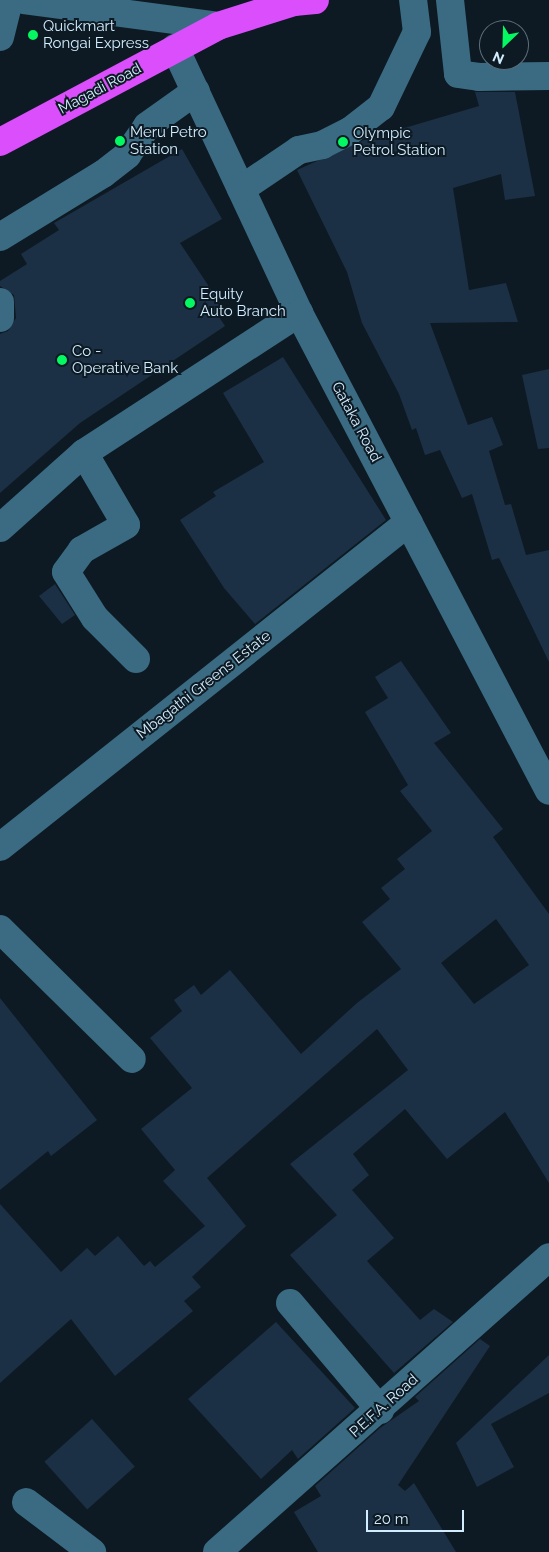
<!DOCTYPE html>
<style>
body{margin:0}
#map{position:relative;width:549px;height:1552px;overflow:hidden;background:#0e1a23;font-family:Raleway,sans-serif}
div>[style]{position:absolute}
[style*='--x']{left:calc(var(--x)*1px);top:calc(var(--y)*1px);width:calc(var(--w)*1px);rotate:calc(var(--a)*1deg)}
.building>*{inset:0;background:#1b3044;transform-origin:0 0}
.minor>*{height:28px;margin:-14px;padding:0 14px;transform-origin:14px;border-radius:14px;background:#3a6b82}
.highway>*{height:28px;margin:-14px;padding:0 14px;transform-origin:14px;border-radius:14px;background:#da4efc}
.dots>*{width:14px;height:14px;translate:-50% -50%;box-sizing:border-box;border:2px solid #0e1a23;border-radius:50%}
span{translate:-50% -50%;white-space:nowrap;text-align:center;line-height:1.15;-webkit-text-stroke:4px #0e1a23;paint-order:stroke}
.poi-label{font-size:15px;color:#d1edfe}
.left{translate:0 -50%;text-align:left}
.street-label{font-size:15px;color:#d1edfe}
.north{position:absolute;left:479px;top:20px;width:50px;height:50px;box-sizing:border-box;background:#0e1a23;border:1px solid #5c6e7b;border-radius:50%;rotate:204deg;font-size:14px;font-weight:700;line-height:20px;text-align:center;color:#d1edfe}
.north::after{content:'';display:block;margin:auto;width:18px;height:22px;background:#04f861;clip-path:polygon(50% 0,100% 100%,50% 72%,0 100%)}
.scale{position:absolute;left:366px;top:1510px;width:98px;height:22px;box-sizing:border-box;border:2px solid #d1edfe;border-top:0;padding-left:6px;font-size:15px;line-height:18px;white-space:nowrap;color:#d1edfe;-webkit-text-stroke:4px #0e1a23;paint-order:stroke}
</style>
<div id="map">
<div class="building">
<div style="clip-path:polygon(475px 92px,515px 92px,535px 196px,505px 200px,501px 174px,453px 188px,469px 290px,506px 283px,518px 322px,430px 323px,468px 425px,492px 417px,503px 445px,489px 451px,505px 505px,511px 504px,526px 555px,549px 550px,549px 662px,499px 558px,492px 560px,472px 494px,462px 498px,440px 450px,425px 455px,416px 428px,412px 430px,399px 394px,362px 323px,347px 272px,297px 170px,364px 140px,479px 106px)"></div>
<div style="clip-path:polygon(182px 149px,222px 219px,180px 243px,224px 309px,217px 314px,225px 326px,80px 423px,0 493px,0 334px,8px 331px,16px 318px,14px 295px,0 286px,0 281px,27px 264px,21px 254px,59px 230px,54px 223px)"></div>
<div style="clip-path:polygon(283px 357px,386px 520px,255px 624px,224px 588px,180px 520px,216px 496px,213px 492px,264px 462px,223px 393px)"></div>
<div style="clip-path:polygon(549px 369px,549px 448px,538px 449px,522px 375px)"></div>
<div style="clip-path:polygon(55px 584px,75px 615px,62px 624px,39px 596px)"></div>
<div style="clip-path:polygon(evenodd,401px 661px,451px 733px,434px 743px,503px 829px,493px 837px,549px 914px,549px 1183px,505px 1112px,447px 1159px,405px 1109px,353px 1154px,369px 1175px,352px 1190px,394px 1238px,367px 1261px,420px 1320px,434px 1309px,453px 1322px,394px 1373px,290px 1255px,337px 1215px,290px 1164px,408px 1070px,377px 1029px,207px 1178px,246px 1226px,192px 1277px,201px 1287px,184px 1301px,193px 1311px,115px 1376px,71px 1319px,0 1383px,0 1204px,61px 1272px,87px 1248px,95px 1256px,118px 1236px,144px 1266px,150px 1261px,155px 1267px,205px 1226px,163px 1181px,175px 1170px,141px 1129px,192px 1088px,150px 1038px,182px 1011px,174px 1000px,194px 985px,201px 995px,230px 970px,301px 1054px,357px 1003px,401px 969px,362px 922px,390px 899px,381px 888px,405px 869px,397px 859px,432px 831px,400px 791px,408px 785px,365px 712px,388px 698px,375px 677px,401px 661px,496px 919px,529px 965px,474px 1004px,441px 963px,496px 919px)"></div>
<div style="clip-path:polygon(0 998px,97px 1120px,51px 1156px,48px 1151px,0 1190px)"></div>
<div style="clip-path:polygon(276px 1322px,355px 1408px,298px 1459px,292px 1450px,261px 1479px,188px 1399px)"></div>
<div style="clip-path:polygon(480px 1339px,490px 1346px,398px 1485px,405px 1491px,414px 1483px,456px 1552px,318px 1552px,294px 1512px,321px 1496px,315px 1486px,380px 1428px,419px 1401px,415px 1397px)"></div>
<div style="clip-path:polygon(549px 1355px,549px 1393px,491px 1424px,514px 1467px,477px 1487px,456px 1443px)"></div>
<div style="left:92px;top:1419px;width:64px;height:64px;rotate:48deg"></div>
</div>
<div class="minor">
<div style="--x:24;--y:0;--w:196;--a:7.6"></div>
<div style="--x:450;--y:0;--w:74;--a:83.8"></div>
<div style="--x:458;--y:74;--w:21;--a:8"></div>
<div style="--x:479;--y:77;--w:70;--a:-0.8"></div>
<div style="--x:0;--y:37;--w:38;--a:-76"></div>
<div style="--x:175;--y:48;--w:293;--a:64.9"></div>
<div style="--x:299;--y:313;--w:539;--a:62.39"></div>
<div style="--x:241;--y:189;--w:70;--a:-33.9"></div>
<div style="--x:299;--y:150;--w:24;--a:-12"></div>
<div style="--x:322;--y:145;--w:31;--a:-27"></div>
<div style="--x:350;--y:131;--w:39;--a:-38"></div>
<div style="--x:381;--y:107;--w:83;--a:-64.4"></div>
<div style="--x:417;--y:32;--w:32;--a:-97"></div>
<div style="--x:0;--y:237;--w:121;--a:-31.5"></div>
<div style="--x:103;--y:174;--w:31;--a:-38"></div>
<div style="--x:127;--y:155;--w:35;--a:-55"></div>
<div style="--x:147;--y:126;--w:60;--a:-35.5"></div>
<div style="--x:0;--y:302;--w:16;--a:90"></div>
<div style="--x:84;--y:453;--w:83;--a:59.7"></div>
<div style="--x:126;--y:525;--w:51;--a:150.4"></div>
<div style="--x:82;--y:550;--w:27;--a:126"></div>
<div style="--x:66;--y:572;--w:54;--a:57.8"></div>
<div style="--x:95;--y:618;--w:58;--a:45"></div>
<div style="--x:0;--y:528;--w:113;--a:-41.8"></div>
<div style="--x:84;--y:453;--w:257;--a:-33.1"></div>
<div style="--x:0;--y:847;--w:522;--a:-38.47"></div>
<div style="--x:0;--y:929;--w:185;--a:44.6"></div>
<div style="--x:290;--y:1303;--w:140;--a:49.9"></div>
<div style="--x:26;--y:1502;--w:83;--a:37.1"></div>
<div style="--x:217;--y:1552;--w:444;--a:-41.6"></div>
</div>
<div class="highway">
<div style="--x:0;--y:142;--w:247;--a:-28"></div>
<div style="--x:218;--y:26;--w:80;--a:-17.5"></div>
<div style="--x:294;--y:2;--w:21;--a:-5"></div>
</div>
<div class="dots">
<div style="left:33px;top:35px;background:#04f861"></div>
<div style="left:120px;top:141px;background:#04f861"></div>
<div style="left:343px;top:142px;background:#04f861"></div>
<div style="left:190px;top:303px;background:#04f861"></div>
<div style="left:62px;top:360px;background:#04f861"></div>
</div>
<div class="poi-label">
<span class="left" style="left:43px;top:35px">Quickmart<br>Rongai Express</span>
<span class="left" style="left:130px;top:141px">Meru Petro<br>Station</span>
<span class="left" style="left:353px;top:142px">Olympic<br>Petrol Station</span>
<span class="left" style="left:200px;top:303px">Equity<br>Auto Branch</span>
<span class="left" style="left:72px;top:360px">Co -<br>Operative Bank</span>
</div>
<div class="street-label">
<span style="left:100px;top:89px;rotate:-28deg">Magadi Road</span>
<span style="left:356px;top:422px;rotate:62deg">Gataka Road</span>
<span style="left:204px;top:685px;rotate:-38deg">Mbagathi Greens Estate</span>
<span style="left:384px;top:1406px;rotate:-42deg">P.E.F.A. Road</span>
</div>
<div class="north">N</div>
<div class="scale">20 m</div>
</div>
